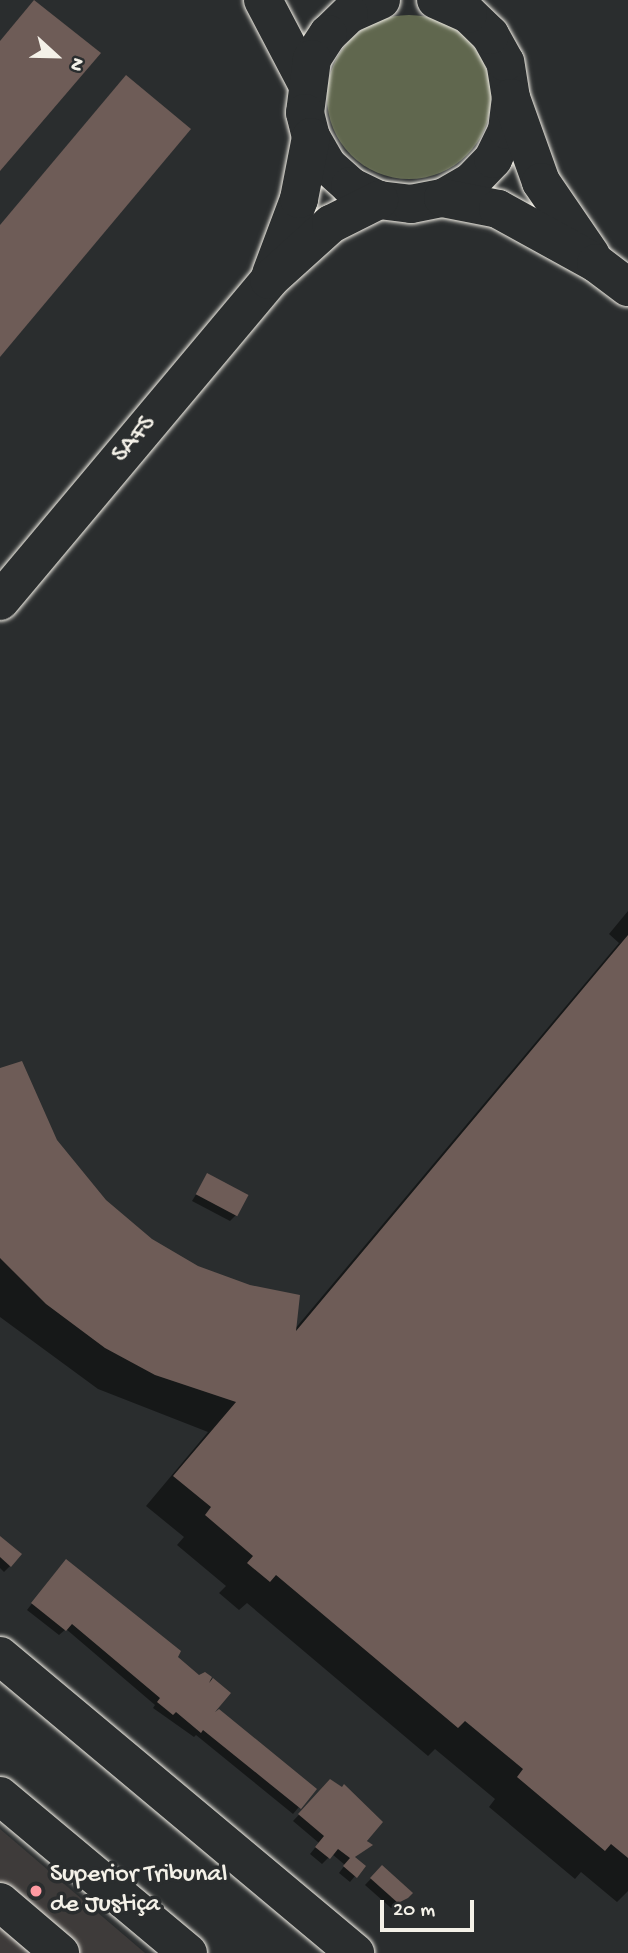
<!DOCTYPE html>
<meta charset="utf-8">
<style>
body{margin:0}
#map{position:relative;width:628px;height:1953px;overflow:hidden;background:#2a2d2e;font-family:"Gochi Hand",sans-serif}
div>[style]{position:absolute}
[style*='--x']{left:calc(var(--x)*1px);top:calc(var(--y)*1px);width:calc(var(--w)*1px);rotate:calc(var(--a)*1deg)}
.built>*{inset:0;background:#3e3b3a}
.green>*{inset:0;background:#60674e}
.round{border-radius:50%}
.shadow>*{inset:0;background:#0007}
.building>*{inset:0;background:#6e5c57;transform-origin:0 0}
.roads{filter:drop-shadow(0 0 2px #f4f1e8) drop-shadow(0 0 2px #f4f1e8)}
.minor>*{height:38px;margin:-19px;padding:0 19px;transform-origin:19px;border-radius:19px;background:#2a2d2e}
.dots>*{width:19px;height:19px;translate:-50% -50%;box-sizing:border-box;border:4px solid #2a2d2e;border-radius:50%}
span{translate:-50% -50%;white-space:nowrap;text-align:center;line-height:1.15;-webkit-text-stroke:7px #2a2d2e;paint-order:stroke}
.street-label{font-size:26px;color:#f4f1e8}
.poi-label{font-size:26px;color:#f4f1e8}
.left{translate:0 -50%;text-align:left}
.north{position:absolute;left:21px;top:21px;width:70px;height:70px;-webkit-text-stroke:5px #2a2d2e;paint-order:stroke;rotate:112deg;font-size:19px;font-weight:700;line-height:28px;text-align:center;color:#f4f1e8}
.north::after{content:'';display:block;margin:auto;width:24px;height:32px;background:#f4f1e8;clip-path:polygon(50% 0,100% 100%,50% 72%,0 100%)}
.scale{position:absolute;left:380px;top:1900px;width:94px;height:32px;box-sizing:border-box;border:4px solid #f4f1e8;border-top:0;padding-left:9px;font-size:21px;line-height:24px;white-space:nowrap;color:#f4f1e8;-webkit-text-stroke:5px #2a2d2e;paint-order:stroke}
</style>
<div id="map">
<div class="built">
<div style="clip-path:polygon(0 1829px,145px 1953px,0 1953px)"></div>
</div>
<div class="green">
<div class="round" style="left:327px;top:15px;width:164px;height:164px"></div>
</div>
<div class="shadow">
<div style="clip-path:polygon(628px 911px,628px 1891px,617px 1902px,581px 1872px,575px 1879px,489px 1807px,495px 1799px,435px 1749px,428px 1756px,247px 1603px,239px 1610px,219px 1593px,226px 1586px,177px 1545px,184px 1537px,146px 1506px,208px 1432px,98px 1389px,0 1317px,0 1070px,104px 1202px,151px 1240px,294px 1330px,619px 943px,609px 934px)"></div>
<div style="clip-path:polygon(208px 1175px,236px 1215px,230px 1221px,192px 1201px)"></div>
<div style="clip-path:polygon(0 1538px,10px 1566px,4px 1572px,0 1568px)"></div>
<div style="clip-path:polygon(60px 1567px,199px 1678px,205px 1674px,229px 1693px,208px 1717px,314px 1789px,293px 1814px,196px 1735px,194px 1737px,153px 1708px,155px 1705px,66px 1629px,59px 1635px,27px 1610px)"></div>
<div style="clip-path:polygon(331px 1781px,370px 1845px,354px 1858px,355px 1876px,350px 1882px,339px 1873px,345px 1865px,332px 1854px,322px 1864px,310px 1854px,319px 1843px,293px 1821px)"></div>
<div style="clip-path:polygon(382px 1867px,405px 1898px,391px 1908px,365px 1885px)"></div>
</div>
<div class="building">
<div style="clip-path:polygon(34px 0,101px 53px,0 171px,0 41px)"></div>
<div style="clip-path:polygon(126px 75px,191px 129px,0 357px,0 225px)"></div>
<div style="clip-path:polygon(628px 935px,628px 1858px,611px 1844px,605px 1851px,517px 1777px,523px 1769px,465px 1721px,458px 1728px,276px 1575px,270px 1582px,247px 1563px,253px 1556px,205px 1515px,211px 1507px,173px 1476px,236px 1402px,155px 1375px,105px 1348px,46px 1304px,0 1258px,0 1068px,22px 1061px,57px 1140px,106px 1200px,152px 1239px,198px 1266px,250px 1285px,300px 1295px,296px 1331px)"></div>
<div style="left:207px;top:1173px;width:47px;height:24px;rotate:28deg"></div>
<div style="clip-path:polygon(0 1536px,22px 1554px,11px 1567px,0 1557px)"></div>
<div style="clip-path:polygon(66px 1559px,181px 1651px,178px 1657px,199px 1675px,205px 1672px,212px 1677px,209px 1683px,213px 1678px,231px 1693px,215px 1712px,219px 1709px,317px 1789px,301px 1809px,203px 1730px,201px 1733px,176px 1712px,173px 1715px,157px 1702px,160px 1698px,72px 1624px,66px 1631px,31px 1603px)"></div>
<div style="clip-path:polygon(330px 1779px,342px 1787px,344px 1784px,383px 1822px,367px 1841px,373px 1845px,355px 1857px,366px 1866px,357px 1878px,343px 1866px,350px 1858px,338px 1849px,330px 1859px,315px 1847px,324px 1836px,298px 1814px)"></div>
<div style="clip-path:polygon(382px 1865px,413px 1893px,408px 1898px,398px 1903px,370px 1878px)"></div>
</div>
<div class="roads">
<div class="minor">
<div style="--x:263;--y:0;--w:93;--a:62.3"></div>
<div style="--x:381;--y:0;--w:35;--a:156"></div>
<div style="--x:349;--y:14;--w:29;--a:136"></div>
<div style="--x:328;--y:34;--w:30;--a:123"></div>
<div style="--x:312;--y:59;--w:54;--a:97.4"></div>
<div style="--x:305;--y:113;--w:25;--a:76"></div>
<div style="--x:311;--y:137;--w:32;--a:60"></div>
<div style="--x:327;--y:165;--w:31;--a:42"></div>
<div style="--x:350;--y:186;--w:32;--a:26"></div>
<div style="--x:379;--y:200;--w:32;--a:7"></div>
<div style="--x:411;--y:204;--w:33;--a:-11"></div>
<div style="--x:443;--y:198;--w:32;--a:-30"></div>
<div style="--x:471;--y:182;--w:32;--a:-46"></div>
<div style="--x:493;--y:159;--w:32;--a:-64"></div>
<div style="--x:507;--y:130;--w:32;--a:-83"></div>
<div style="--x:511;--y:98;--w:36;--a:-99"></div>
<div style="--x:505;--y:62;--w:31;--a:-119"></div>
<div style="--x:490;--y:35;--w:30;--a:-136"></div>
<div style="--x:468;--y:14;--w:35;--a:-156"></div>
<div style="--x:511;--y:98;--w:89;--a:70.3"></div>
<div style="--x:541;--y:182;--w:88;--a:55.6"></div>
<div style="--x:443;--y:198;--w:56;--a:11.3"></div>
<div style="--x:498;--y:209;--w:112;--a:28.9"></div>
<div style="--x:596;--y:263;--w:40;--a:37"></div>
<div style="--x:271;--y:274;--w:80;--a:-69.5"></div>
<div style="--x:299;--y:199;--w:63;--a:-79"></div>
<div style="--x:0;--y:601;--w:419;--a:-50"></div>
<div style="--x:269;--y:280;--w:84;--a:-42.1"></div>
<div style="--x:331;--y:224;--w:54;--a:-26.6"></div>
<div style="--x:0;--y:1656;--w:463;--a:39.9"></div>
<div style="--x:0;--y:1796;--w:245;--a:39.9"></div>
<div style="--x:0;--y:1902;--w:79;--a:40.4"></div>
</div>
</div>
<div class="dots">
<div style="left:36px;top:1891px;background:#ff9aa2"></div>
</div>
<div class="street-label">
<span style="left:135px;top:440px;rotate:-50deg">SAFS</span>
</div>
<div class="poi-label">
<span class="left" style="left:50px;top:1891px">Superior Tribunal<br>de Justiça</span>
</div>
<div class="north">N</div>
<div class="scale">20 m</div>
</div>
